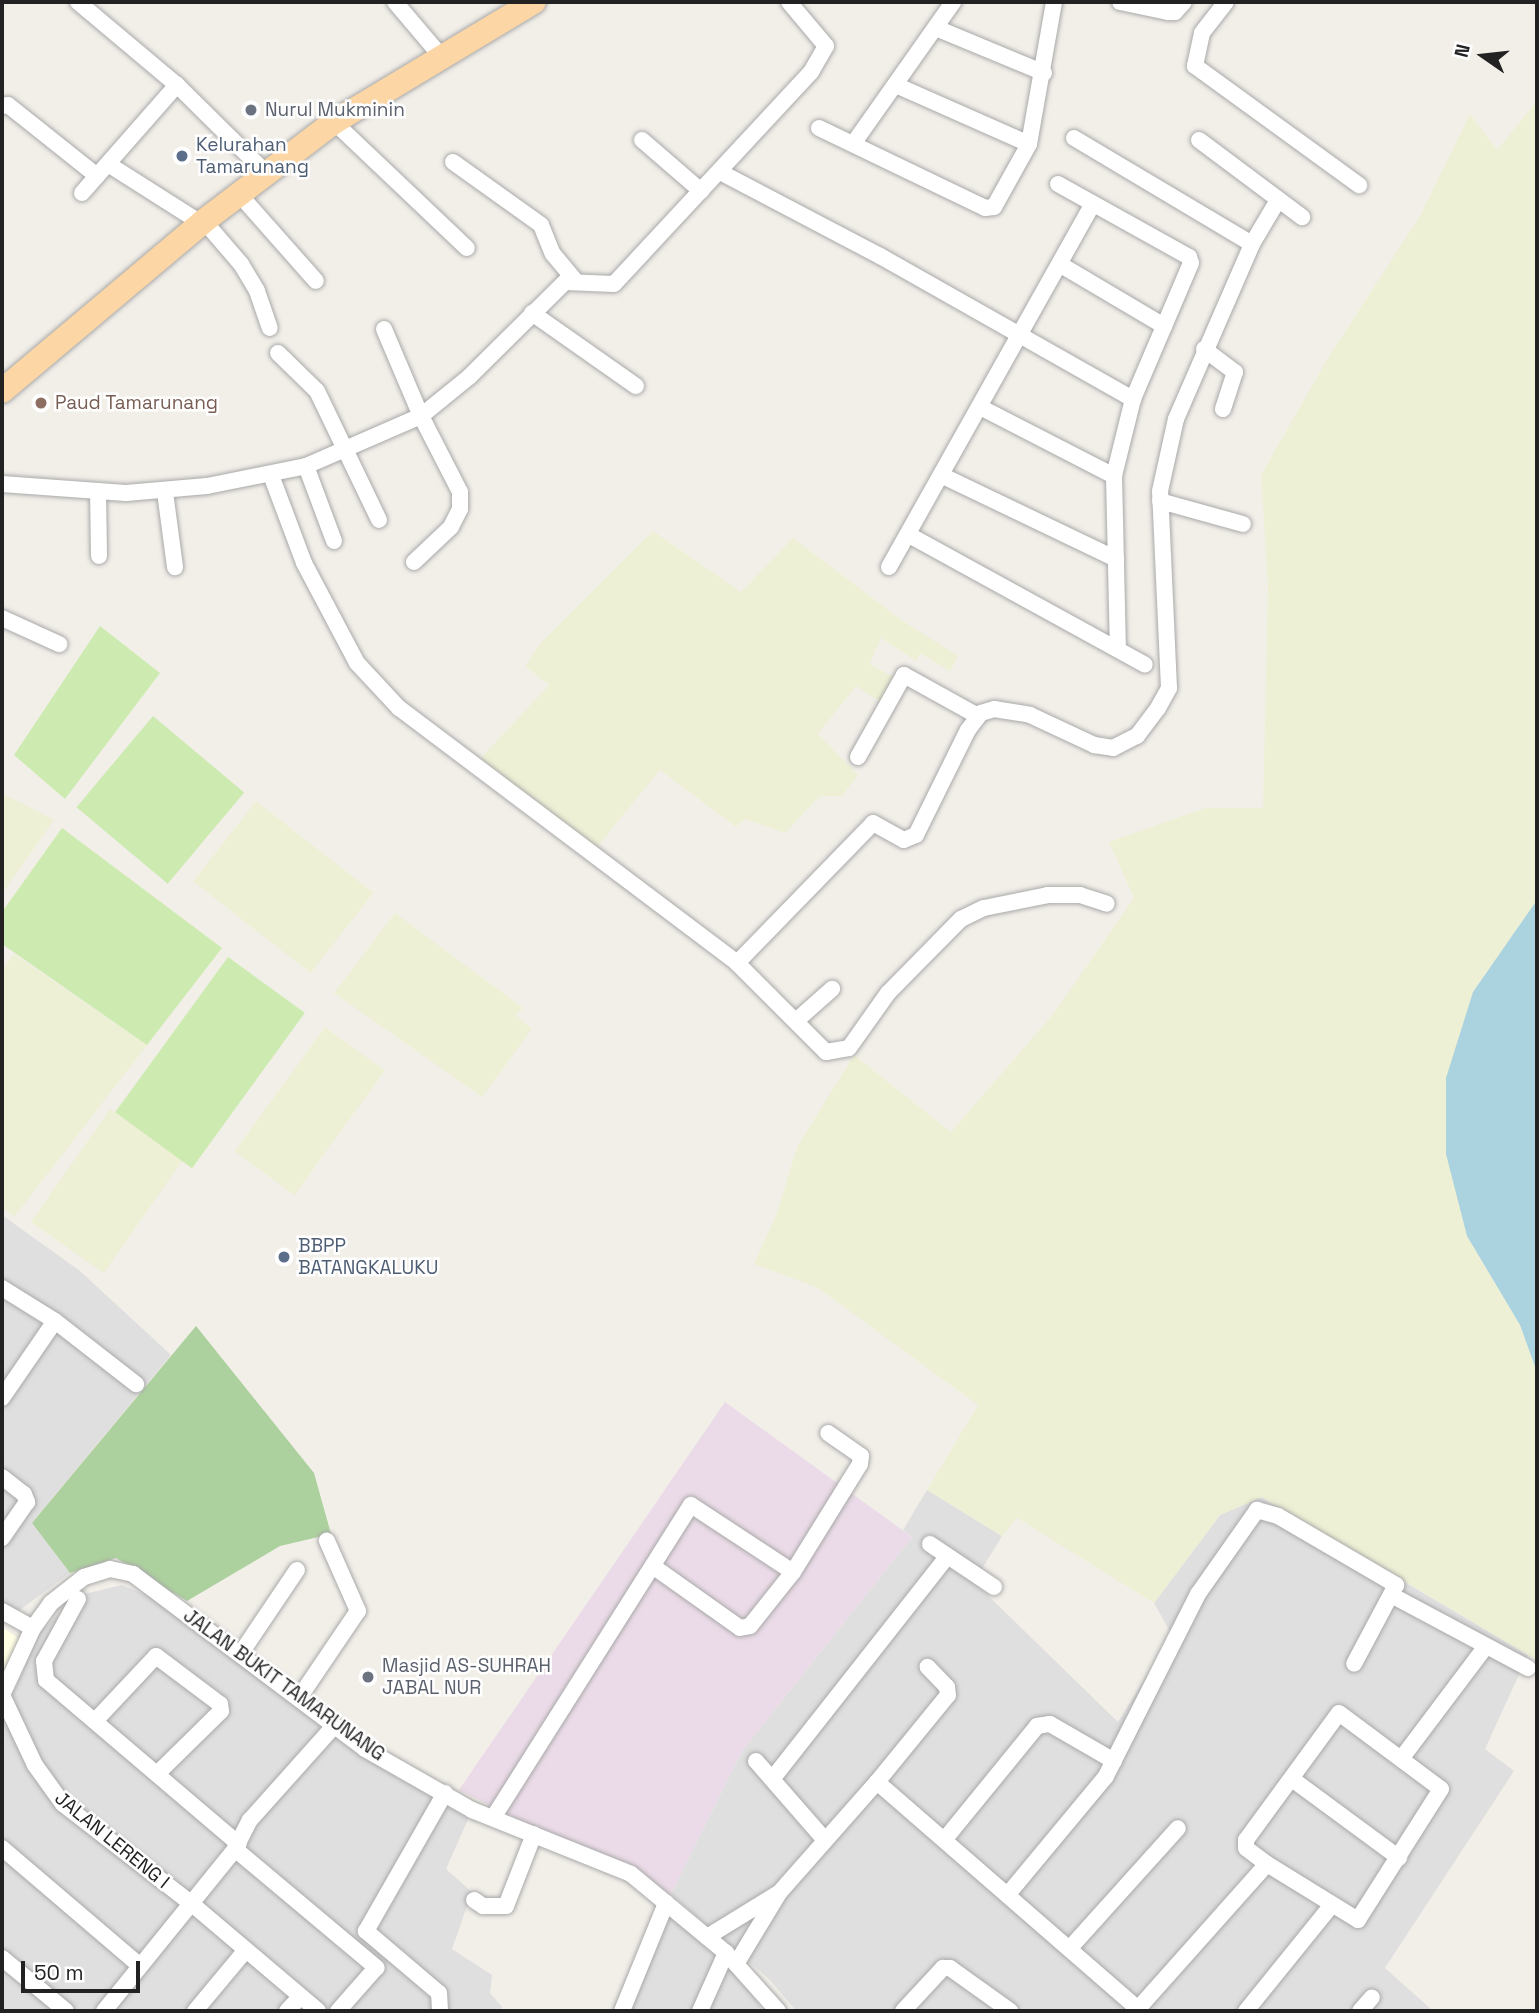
<!DOCTYPE html>
<style>
body{margin:0}
#map{position:relative;width:1539px;height:2013px;overflow:hidden;background:#f2efe9;font-family:"Space Grotesk",sans-serif}
div>[style]{position:absolute}
[style*='--x']{left:calc(var(--x)*1px);top:calc(var(--y)*1px);width:calc(var(--w)*1px);rotate:calc(var(--a)*1deg)}
.residential>*{inset:0;background:#e0dfdf}
.industrial>*{inset:0;background:#ebdbe8}
.education>*{inset:0;background:#ffffe5}
.farmland>*{inset:0;background:#eef0d5;transform-origin:0 0}
.grass>*{inset:0;background:#cdebb0;transform-origin:0 0}
.forest>*{inset:0;background:#add19e}
.water>*{inset:0;background:#aad3df}
.roads{filter:drop-shadow(0 0 2px #a9a9a9) drop-shadow(0 0 2px #a9a9a9)}
.street>*{height:16px;margin:-8px;padding:0 8px;transform-origin:8px;border-radius:8px;background:#fff}
.primary>*{height:24px;margin:-12px;padding:0 12px;transform-origin:12px;border-radius:12px;background:#fcd6a4}
.dots>*{width:19px;height:19px;translate:-50% -50%;box-sizing:border-box;border:4px solid #fff;border-radius:50%}
span{translate:-50% -50%;white-space:nowrap;text-align:center;line-height:1.15;-webkit-text-stroke:5px #fff;paint-order:stroke}
.worship-label{font-size:19px;color:#5b616d}
.left{translate:0 -50%;text-align:left}
.service-label{font-size:19px;color:#4e5e75}
.education-label{font-size:19px;color:#785e54}
.street-label{font-size:19px;color:#222}
.frame{position:absolute;inset:0;border:4px solid #222;pointer-events:none}
.north{position:absolute;left:1448px;top:21px;width:70px;height:70px;-webkit-text-stroke:5px #fff;paint-order:stroke;rotate:284deg;font-size:19px;font-weight:700;line-height:28px;text-align:center;color:#222}
.north::after{content:'';display:block;margin:auto;width:24px;height:32px;background:#222;clip-path:polygon(50% 0,100% 100%,50% 72%,0 100%)}
.scale{position:absolute;left:21px;top:1961px;width:119px;height:32px;box-sizing:border-box;border:4px solid #222;border-top:0;padding-left:9px;font-size:21px;line-height:24px;white-space:nowrap;color:#222;-webkit-text-stroke:5px #fff;paint-order:stroke}
</style>
<div id="map">
<div class="residential">
<div style="clip-path:polygon(2px 1215px,80px 1271px,171px 1355px,32px 1523px,70px 1573px,17px 1612px,2px 1603px)"></div>
<div style="clip-path:polygon(927px 1490px,1002px 1536px,974px 1582px,1118px 1722px,1172px 1635px,1154px 1603px,1220px 1515px,1261px 1497px,1528px 1655px,1485px 1749px,1514px 1771px,1385px 1968px,1433px 2011px,796px 2011px,770px 1980px,671px 1894px,742px 1751px,912px 1537px,903px 1530px)"></div>
<div style="clip-path:polygon(122px 1585px,151px 1597px,470px 1815px,446px 1869px,472px 1892px,452px 1949px,492px 1975px,490px 1993px,502px 2007px,500px 2011px,2px 2011px,2px 1709px,16px 1687px,38px 1635px,76px 1596px)"></div>
<div style="clip-path:polygon(663px 1911px,732px 1964px,763px 2011px,616px 2011px,624px 1983px)"></div>
</div>
<div class="industrial">
<div style="clip-path:polygon(725px 1402px,912px 1537px,742px 1751px,671px 1894px,459px 1790px)"></div>
</div>
<div class="education">
<div style="clip-path:polygon(2px 1627px,22px 1641px,2px 1678px)"></div>
</div>
<div class="farmland">
<div style="clip-path:polygon(1537px 101px,1537px 900px,1473px 992px,1467px 1236px,1520px 1325px,1537px 1372px,1537px 1660px,1262px 1497px,1220px 1515px,1154px 1603px,1017px 1518px,1002px 1536px,927px 1490px,978px 1405px,818px 1288px,754px 1264px,777px 1213px,797px 1147px,854px 1055px,951px 1132px,1054px 1013px,1134px 898px,1109px 842px,1205px 808px,1263px 808px,1268px 587px,1261px 475px,1328px 358px,1420px 216px,1470px 114px,1497px 150px)"></div>
<div style="clip-path:polygon(653px 531px,741px 592px,793px 538px,900px 619px,958px 656px,950px 671px,920px 653px,916px 661px,881px 638px,870px 664px,902px 682px,888px 707px,856px 686px,818px 734px,858px 775px,842px 796px,820px 796px,785px 833px,745px 819px,736px 827px,660px 770px,597px 847px,479px 760px,549px 685px,525px 666px,540px 644px)"></div>
<div style="clip-path:polygon(4px 794px,54px 820px,2px 894px,2px 798px)"></div>
<div style="left:256px;top:801px;width:149px;height:102px;rotate:38deg"></div>
<div style="clip-path:polygon(395px 913px,523px 1008px,516px 1015px,532px 1029px,482px 1097px,334px 993px)"></div>
<div style="clip-path:polygon(14px 954px,147px 1045px,15px 1216px,2px 1208px,2px 971px)"></div>
<div style="left:325px;top:1027px;width:74px;height:154px;rotate:36deg"></div>
<div style="left:110px;top:1109px;width:89px;height:138px;rotate:35deg"></div>
</div>
<div class="grass">
<div style="clip-path:polygon(100px 626px,160px 673px,65px 799px,14px 755px)"></div>
<div style="left:153px;top:716px;width:119px;height:119px;rotate:40deg"></div>
<div style="clip-path:polygon(62px 828px,222px 948px,147px 1045px,2px 944px,2px 912px)"></div>
<div style="left:228px;top:957px;width:95px;height:192px;rotate:36deg"></div>
</div>
<div class="forest">
<div style="clip-path:polygon(196px 1326px,314px 1473px,331px 1534px,280px 1546px,187px 1601px,116px 1558px,70px 1573px,32px 1523px)"></div>
</div>
<div class="water">
<div style="clip-path:polygon(1537px 900px,1537px 1372px,1520px 1325px,1467px 1236px,1446px 1154px,1446px 1078px,1473px 992px)"></div>
</div>
<div class="roads">
<div class="street">
<div style="--x:78;--y:2;--w:129;--a:40"></div>
<div style="--x:177;--y:85;--w:125;--a:44.7"></div>
<div style="--x:395;--y:2;--w:70;--a:49.7"></div>
<div style="--x:1120;--y:2;--w:49;--a:11.8"></div>
<div style="--x:1168;--y:12;--w:7;--a:0"></div>
<div style="--x:1175;--y:12;--w:13;--a:-48"></div>
<div style="--x:1226;--y:2;--w:39;--a:128"></div>
<div style="--x:1202;--y:33;--w:34;--a:102"></div>
<div style="--x:1195;--y:66;--w:203;--a:36"></div>
<div style="--x:936;--y:28;--w:117;--a:22.6"></div>
<div style="--x:898;--y:86;--w:143;--a:23.9"></div>
<div style="--x:2;--y:106;--w:6;--a:-9"></div>
<div style="--x:8;--y:105;--w:114;--a:38.6"></div>
<div style="--x:334;--y:122;--w:183;--a:43.5"></div>
<div style="--x:819;--y:128;--w:184;--a:25.7"></div>
<div style="--x:985;--y:208;--w:9;--a:-6"></div>
<div style="--x:994;--y:207;--w:72;--a:-60.9"></div>
<div style="--x:1029;--y:144;--w:144;--a:-80"></div>
<div style="--x:1074;--y:138;--w:207;--a:30.8"></div>
<div style="--x:642;--y:140;--w:78;--a:40.8"></div>
<div style="--x:1199;--y:140;--w:129;--a:36.8"></div>
<div style="--x:853;--y:144;--w:174;--a:-54.8"></div>
<div style="--x:453;--y:162;--w:108;--a:35.6"></div>
<div style="--x:541;--y:225;--w:31;--a:68"></div>
<div style="--x:553;--y:254;--w:34;--a:50"></div>
<div style="--x:108;--y:164;--w:110;--a:32.4"></div>
<div style="--x:720;--y:172;--w:181;--a:27.7"></div>
<div style="--x:880;--y:256;--w:291;--a:29.5"></div>
<div style="--x:1058;--y:184;--w:150;--a:29.1"></div>
<div style="--x:1189;--y:257;--w:6;--a:72"></div>
<div style="--x:1191;--y:263;--w:148;--a:113.1"></div>
<div style="--x:1133;--y:399;--w:79;--a:103.9"></div>
<div style="--x:1114;--y:476;--w:172;--a:88.7"></div>
<div style="--x:82;--y:193;--w:144;--a:-48.7"></div>
<div style="--x:239;--y:194;--w:116;--a:48.5"></div>
<div style="--x:204;--y:221;--w:57;--a:49.3"></div>
<div style="--x:241;--y:264;--w:31;--a:59"></div>
<div style="--x:257;--y:291;--w:39;--a:71"></div>
<div style="--x:1061;--y:265;--w:120;--a:30.6"></div>
<div style="--x:532;--y:313;--w:127;--a:35.1"></div>
<div style="--x:384;--y:329;--w:95;--a:67"></div>
<div style="--x:421;--y:416;--w:85;--a:62.8"></div>
<div style="--x:460;--y:492;--w:17;--a:90"></div>
<div style="--x:460;--y:509;--w:20;--a:117"></div>
<div style="--x:451;--y:527;--w:51;--a:136.6"></div>
<div style="--x:1204;--y:349;--w:39;--a:37"></div>
<div style="--x:1235;--y:372;--w:39;--a:108"></div>
<div style="--x:278;--y:353;--w:54;--a:44.3"></div>
<div style="--x:317;--y:391;--w:143;--a:64.3"></div>
<div style="--x:980;--y:407;--w:151;--a:27.2"></div>
<div style="--x:306;--y:466;--w:80;--a:69.5"></div>
<div style="--x:271;--y:475;--w:94;--a:69.4"></div>
<div style="--x:304;--y:563;--w:113;--a:62.1"></div>
<div style="--x:357;--y:663;--w:62;--a:47"></div>
<div style="--x:399;--y:708;--w:423;--a:37"></div>
<div style="--x:737;--y:963;--w:126;--a:45"></div>
<div style="--x:826;--y:1052;--w:23;--a:-10"></div>
<div style="--x:849;--y:1048;--w:67;--a:-54.7"></div>
<div style="--x:888;--y:993;--w:104;--a:-45.4"></div>
<div style="--x:961;--y:919;--w:25;--a:-26"></div>
<div style="--x:984;--y:908;--w:65;--a:-11.5"></div>
<div style="--x:1048;--y:895;--w:32;--a:0"></div>
<div style="--x:1080;--y:895;--w:28;--a:18"></div>
<div style="--x:943;--y:476;--w:192;--a:25.6"></div>
<div style="--x:2;--y:484;--w:124;--a:4.2"></div>
<div style="--x:126;--y:493;--w:81;--a:-4.9"></div>
<div style="--x:207;--y:486;--w:101;--a:-11.4"></div>
<div style="--x:306;--y:466;--w:125;--a:-23.5"></div>
<div style="--x:421;--y:416;--w:62;--a:-39.1"></div>
<div style="--x:469;--y:377;--w:135;--a:-44.7"></div>
<div style="--x:565;--y:282;--w:49;--a:2.3"></div>
<div style="--x:614;--y:284;--w:289;--a:-47.1"></div>
<div style="--x:811;--y:72;--w:30;--a:-60"></div>
<div style="--x:826;--y:46;--w:57;--a:-130.1"></div>
<div style="--x:98;--y:491;--w:65;--a:89.1"></div>
<div style="--x:165;--y:492;--w:76;--a:82.4"></div>
<div style="--x:1160;--y:501;--w:86;--a:15.5"></div>
<div style="--x:909;--y:535;--w:269;--a:28.8"></div>
<div style="--x:889;--y:567;--w:416;--a:-60.7"></div>
<div style="--x:2;--y:618;--w:63;--a:24.5"></div>
<div style="--x:858;--y:757;--w:94;--a:-60.7"></div>
<div style="--x:904;--y:675;--w:85;--a:29"></div>
<div style="--x:737;--y:963;--w:195;--a:-45.8"></div>
<div style="--x:873;--y:823;--w:35;--a:29"></div>
<div style="--x:904;--y:840;--w:13;--a:-23"></div>
<div style="--x:916;--y:835;--w:117;--a:-63.7"></div>
<div style="--x:968;--y:730;--w:21;--a:-53"></div>
<div style="--x:981;--y:713;--w:14;--a:-17"></div>
<div style="--x:994;--y:709;--w:36;--a:9"></div>
<div style="--x:1030;--y:715;--w:71;--a:25.1"></div>
<div style="--x:1094;--y:745;--w:19;--a:9"></div>
<div style="--x:1113;--y:748;--w:27;--a:-27"></div>
<div style="--x:1137;--y:736;--w:35;--a:-53"></div>
<div style="--x:1158;--y:708;--w:23;--a:-61"></div>
<div style="--x:1169;--y:688;--w:197;--a:-92.6"></div>
<div style="--x:1160;--y:491;--w:74;--a:-77.5"></div>
<div style="--x:1176;--y:419;--w:191;--a:-66.5"></div>
<div style="--x:1252;--y:244;--w:51;--a:-59.4"></div>
<div style="--x:797;--y:1020;--w:47;--a:-41.5"></div>
<div style="--x:2;--y:1288;--w:62;--a:31.9"></div>
<div style="--x:55;--y:1321;--w:103;--a:37.9"></div>
<div style="--x:2;--y:1398;--w:93;--a:-55.5"></div>
<div style="--x:2;--y:1477;--w:28;--a:38"></div>
<div style="--x:24;--y:1494;--w:9;--a:69"></div>
<div style="--x:27;--y:1502;--w:44;--a:124.8"></div>
<div style="--x:930;--y:1544;--w:77;--a:33.9"></div>
<div style="--x:654;--y:1567;--w:105;--a:35.3"></div>
<div style="--x:740;--y:1628;--w:10;--a:-11"></div>
<div style="--x:750;--y:1626;--w:69;--a:-51.5"></div>
<div style="--x:793;--y:1572;--w:127;--a:-58.2"></div>
<div style="--x:860;--y:1464;--w:8;--a:-83"></div>
<div style="--x:861;--y:1456;--w:40;--a:-145.1"></div>
<div style="--x:1393;--y:1596;--w:153;--a:28.1"></div>
<div style="--x:78;--y:1599;--w:71;--a:118.7"></div>
<div style="--x:44;--y:1661;--w:19;--a:84"></div>
<div style="--x:46;--y:1680;--w:253;--a:40.4"></div>
<div style="--x:2;--y:1611;--w:35;--a:29"></div>
<div style="--x:33;--y:1628;--w:31;--a:-54"></div>
<div style="--x:51;--y:1603;--w:42;--a:-38.2"></div>
<div style="--x:84;--y:1577;--w:27;--a:-17"></div>
<div style="--x:110;--y:1569;--w:24;--a:12"></div>
<div style="--x:133;--y:1574;--w:291;--a:37"></div>
<div style="--x:365;--y:1749;--w:123;--a:29.7"></div>
<div style="--x:472;--y:1810;--w:171;--a:21.9"></div>
<div style="--x:631;--y:1874;--w:124;--a:39.7"></div>
<div style="--x:726;--y:1953;--w:78;--a:48.1"></div>
<div style="--x:241;--y:1653;--w:100;--a:-56"></div>
<div style="--x:2;--y:1695;--w:77;--a:64.8"></div>
<div style="--x:35;--y:1765;--w:48;--a:54.3"></div>
<div style="--x:63;--y:1804;--w:163;--a:37.8"></div>
<div style="--x:192;--y:1904;--w:165;--a:40.3"></div>
<div style="--x:2;--y:1695;--w:74;--a:-65.2"></div>
<div style="--x:299;--y:1698;--w:105;--a:-55.9"></div>
<div style="--x:358;--y:1611;--w:77;--a:-113.9"></div>
<div style="--x:95;--y:1721;--w:89;--a:-46.8"></div>
<div style="--x:156;--y:1656;--w:80;--a:36.9"></div>
<div style="--x:220;--y:1704;--w:7;--a:82"></div>
<div style="--x:221;--y:1711;--w:90;--a:135.5"></div>
<div style="--x:1401;--y:1759;--w:141;--a:-53"></div>
<div style="--x:756;--y:1761;--w:103;--a:48.9"></div>
<div style="--x:773;--y:1778;--w:281;--a:-51.8"></div>
<div style="--x:1292;--y:1779;--w:133;--a:36.4"></div>
<div style="--x:877;--y:1782;--w:112;--a:-50.8"></div>
<div style="--x:948;--y:1695;--w:8;--a:-97"></div>
<div style="--x:947;--y:1687;--w:28;--a:-134"></div>
<div style="--x:493;--y:1818;--w:370;--a:-57.7"></div>
<div style="--x:691;--y:1505;--w:122;--a:33.3"></div>
<div style="--x:945;--y:1839;--w:146;--a:-50.8"></div>
<div style="--x:1037;--y:1726;--w:13;--a:-9"></div>
<div style="--x:1050;--y:1724;--w:74;--a:30"></div>
<div style="--x:2;--y:1848;--w:180;--a:40.5"></div>
<div style="--x:235;--y:1849;--w:185;--a:40"></div>
<div style="--x:1009;--y:1893;--w:152;--a:-50.3"></div>
<div style="--x:1106;--y:1776;--w:204;--a:-63.2"></div>
<div style="--x:1198;--y:1594;--w:103;--a:-54.9"></div>
<div style="--x:1257;--y:1510;--w:22;--a:16"></div>
<div style="--x:1278;--y:1516;--w:137;--a:30.3"></div>
<div style="--x:1396;--y:1585;--w:89;--a:118"></div>
<div style="--x:474;--y:1900;--w:11;--a:34"></div>
<div style="--x:483;--y:1906;--w:23;--a:0"></div>
<div style="--x:506;--y:1906;--w:77;--a:-68.7"></div>
<div style="--x:707;--y:1937;--w:82;--a:-31.6"></div>
<div style="--x:1070;--y:1948;--w:161;--a:-48"></div>
<div style="--x:2;--y:1958;--w:83;--a:39.6"></div>
<div style="--x:736;--y:1964;--w:83;--a:-58.8"></div>
<div style="--x:779;--y:1893;--w:148;--a:-48.6"></div>
<div style="--x:877;--y:1782;--w:349;--a:41"></div>
<div style="--x:104;--y:2011;--w:208;--a:-51"></div>
<div style="--x:235;--y:1849;--w:33;--a:-63"></div>
<div style="--x:250;--y:1820;--w:126;--a:-48.2"></div>
<div style="--x:195;--y:2011;--w:78;--a:-50.2"></div>
<div style="--x:287;--y:2011;--w:19;--a:-47"></div>
<div style="--x:338;--y:2011;--w:55;--a:-48.7"></div>
<div style="--x:440;--y:2011;--w:18;--a:-93"></div>
<div style="--x:439;--y:1993;--w:96;--a:-139.7"></div>
<div style="--x:366;--y:1931;--w:159;--a:-60.2"></div>
<div style="--x:622;--y:2011;--w:117;--a:-67.8"></div>
<div style="--x:700;--y:2011;--w:64;--a:-65.9"></div>
<div style="--x:903;--y:2011;--w:59;--a:-47.1"></div>
<div style="--x:943;--y:1968;--w:7;--a:0"></div>
<div style="--x:950;--y:1968;--w:74;--a:35.6"></div>
<div style="--x:1136;--y:2011;--w:197;--a:-48.3"></div>
<div style="--x:1267;--y:1864;--w:26;--a:-143"></div>
<div style="--x:1246;--y:1848;--w:8;--a:-90"></div>
<div style="--x:1246;--y:1840;--w:157;--a:-53.8"></div>
<div style="--x:1339;--y:1713;--w:127;--a:36.7"></div>
<div style="--x:1441;--y:1789;--w:155;--a:122.4"></div>
<div style="--x:1358;--y:1920;--w:107;--a:-148.4"></div>
<div style="--x:1246;--y:2011;--w:135;--a:-51"></div>
<div style="--x:1360;--y:2011;--w:18;--a:-49"></div>
</div>
<div class="primary">
<div style="--x:2;--y:391;--w:264;--a:-40.1"></div>
<div style="--x:204;--y:221;--w:163;--a:-37.3"></div>
<div style="--x:334;--y:122;--w:233;--a:-31"></div>
</div>
</div>
<div class="dots">
<div style="left:251px;top:110px;background:#6b7280"></div>
<div style="left:182px;top:156px;background:#5c6f8a"></div>
<div style="left:41px;top:403px;background:#8d6e63"></div>
<div style="left:284px;top:1257px;background:#5c6f8a"></div>
<div style="left:368px;top:1677px;background:#6b7280"></div>
</div>
<div class="worship-label">
<span class="left" style="left:265px;top:110px">Nurul Mukminin</span>
<span class="left" style="left:382px;top:1677px">Masjid AS-SUHRAH<br>JABAL NUR</span>
</div>
<div class="service-label">
<span class="left" style="left:196px;top:156px">Kelurahan<br>Tamarunang</span>
<span class="left" style="left:298px;top:1257px">BBPP<br>BATANGKALUKU</span>
</div>
<div class="education-label">
<span class="left" style="left:55px;top:403px">Paud Tamarunang</span>
</div>
<div class="street-label">
<span style="left:284px;top:1685px;rotate:36deg">JALAN BUKIT TAMARUNANG</span>
<span style="left:112px;top:1840px;rotate:39deg">JALAN LERENG I</span>
</div>
<div class="frame"></div>
<div class="north">N</div>
<div class="scale">50 m</div>
</div>
